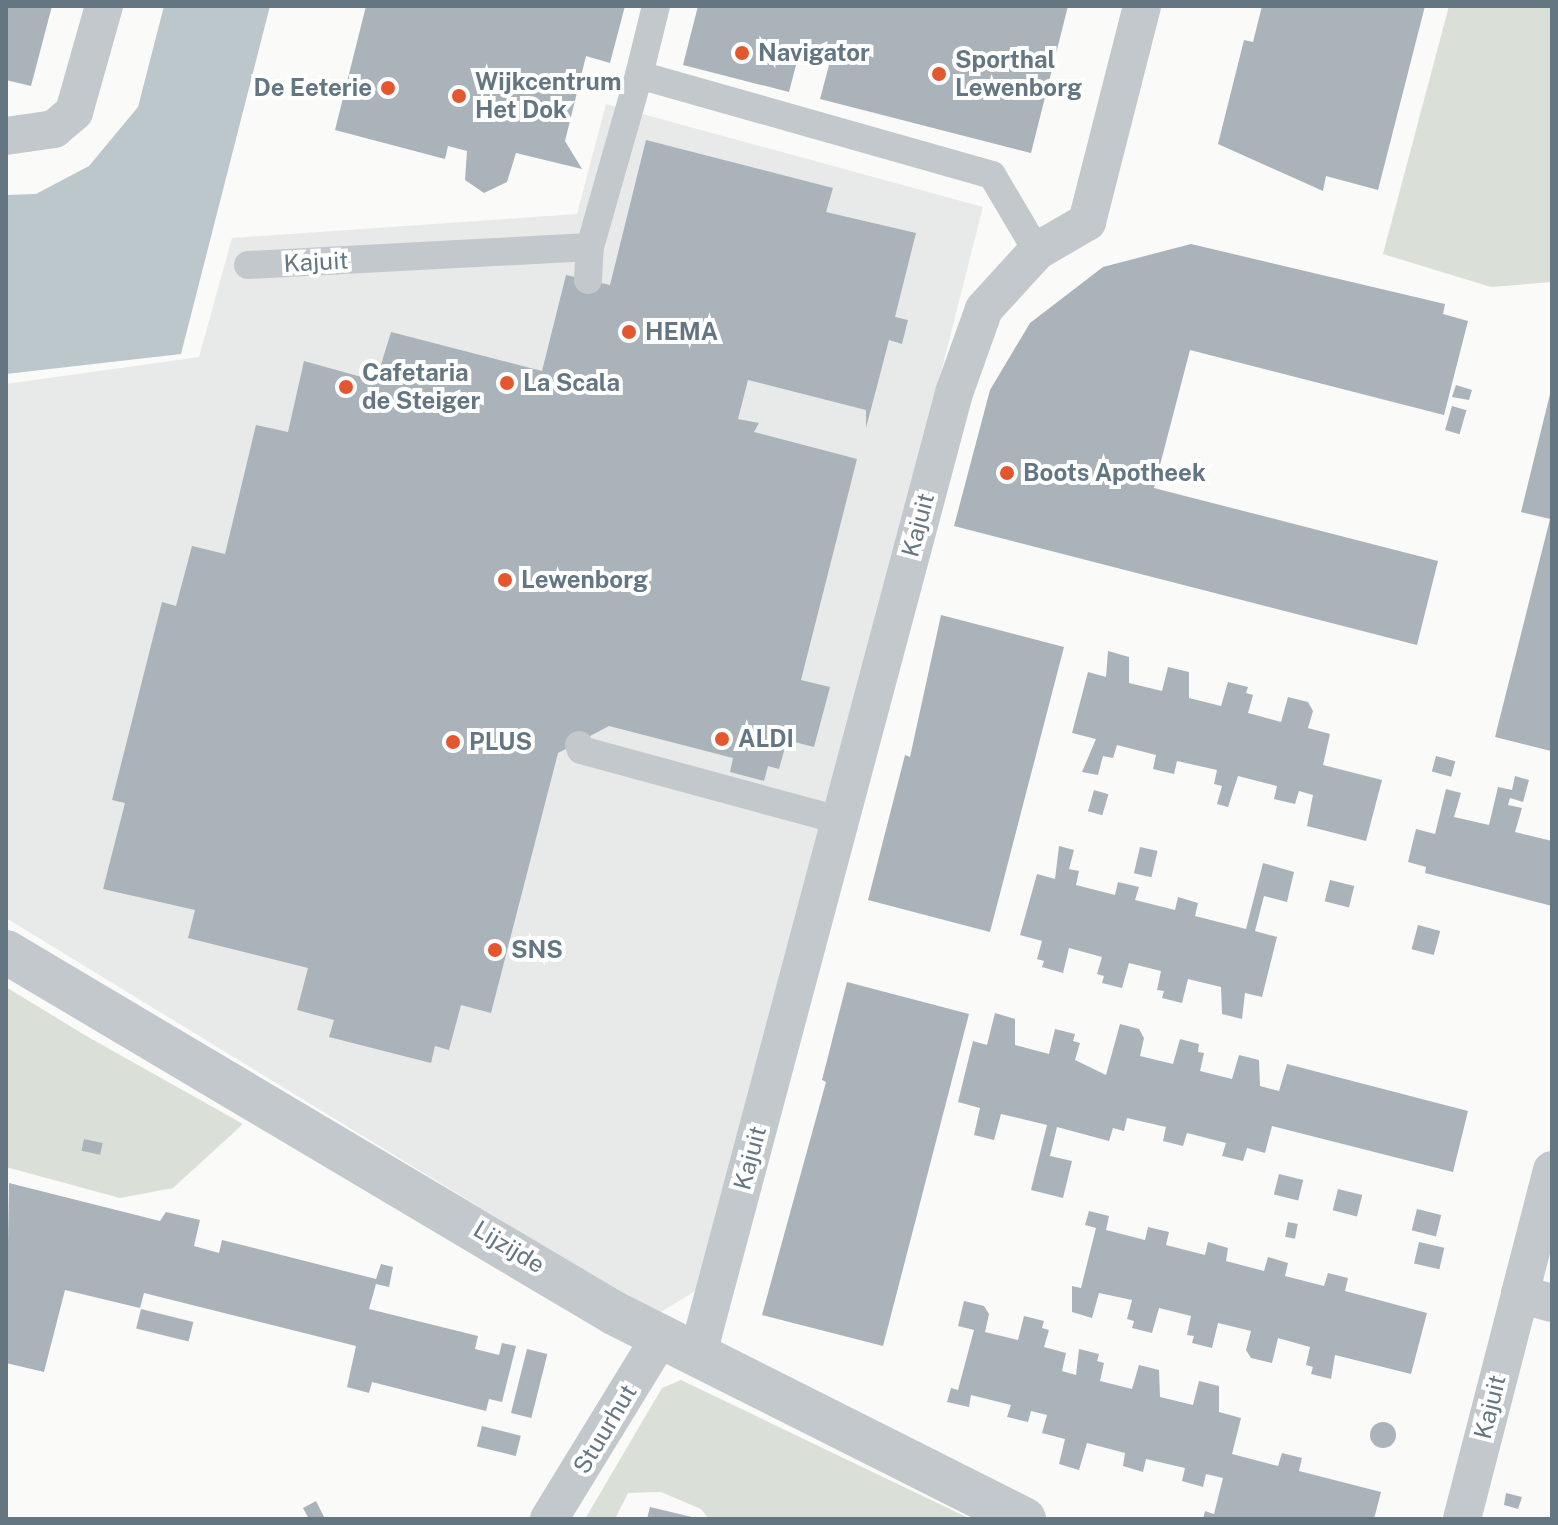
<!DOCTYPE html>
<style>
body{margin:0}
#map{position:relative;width:1558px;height:1525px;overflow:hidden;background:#fafaf8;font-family:"Public Sans",sans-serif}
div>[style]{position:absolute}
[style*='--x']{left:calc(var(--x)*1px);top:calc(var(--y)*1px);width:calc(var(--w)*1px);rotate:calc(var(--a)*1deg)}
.built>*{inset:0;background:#e8e9e9}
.green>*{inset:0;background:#dadfd7}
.water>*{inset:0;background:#bbc7cb}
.building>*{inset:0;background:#aab3b9;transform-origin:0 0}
.round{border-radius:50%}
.pedestrian>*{height:28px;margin:-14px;padding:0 14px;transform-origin:14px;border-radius:14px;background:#c3c8cc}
.minor>*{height:38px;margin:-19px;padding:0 19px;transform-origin:19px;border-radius:19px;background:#c3c8cc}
.tertiary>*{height:44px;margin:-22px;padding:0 22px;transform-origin:22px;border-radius:22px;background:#c3c8cc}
.dots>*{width:22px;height:22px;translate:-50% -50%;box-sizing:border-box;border:4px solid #fff;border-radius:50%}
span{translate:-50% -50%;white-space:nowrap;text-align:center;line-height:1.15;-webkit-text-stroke:8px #fff;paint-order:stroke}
.poi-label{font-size:24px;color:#657683;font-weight:700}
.left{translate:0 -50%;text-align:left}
.right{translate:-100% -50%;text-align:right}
.street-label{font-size:24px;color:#657683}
.frame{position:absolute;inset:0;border:8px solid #657683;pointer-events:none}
</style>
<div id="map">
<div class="built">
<div style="clip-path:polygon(606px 104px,983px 207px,710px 1282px,656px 1315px,6px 918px,6px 384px,199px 357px,232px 238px,577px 214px)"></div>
</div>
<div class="green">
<div style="clip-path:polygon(1449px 6px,1552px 6px,1552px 282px,1491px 287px,1383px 254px)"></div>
<div style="clip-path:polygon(6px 987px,88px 1037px,243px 1124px,173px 1188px,120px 1198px,6px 1167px)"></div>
<div style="clip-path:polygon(681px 1380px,956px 1512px,970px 1519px,709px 1519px,701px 1509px,661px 1492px,628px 1493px,615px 1519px,585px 1519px,662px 1388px)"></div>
</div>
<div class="water">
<div style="clip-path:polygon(164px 6px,270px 6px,181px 354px,6px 374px,6px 195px,36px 194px,89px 166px,138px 107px)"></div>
</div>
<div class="building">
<div style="clip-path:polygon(6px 6px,52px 6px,31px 86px,6px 80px)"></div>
<div style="clip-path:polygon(366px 6px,625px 6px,610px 63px,586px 56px,565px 141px,582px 169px,516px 153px,507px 182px,484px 193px,465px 180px,467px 151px,448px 146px,445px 159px,335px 130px)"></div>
<div style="clip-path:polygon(698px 6px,1068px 6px,1031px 153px,820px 99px,833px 50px,802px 42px,789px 92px,683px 65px)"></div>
<div style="clip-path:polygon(1262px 6px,1425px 6px,1378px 190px,1326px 176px,1323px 191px,1218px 144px,1244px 40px,1253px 42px)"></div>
<div style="clip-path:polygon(646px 140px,833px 188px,826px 212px,916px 233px,895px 317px,908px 320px,902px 344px,889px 340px,866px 428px,866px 410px,748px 380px,738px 419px,759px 423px,754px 432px,857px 459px,801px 680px,830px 687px,814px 747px,787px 740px,779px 769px,768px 766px,764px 781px,730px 772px,733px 758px,609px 726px,558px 753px,491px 1013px,461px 1005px,449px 1050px,435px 1046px,431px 1063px,329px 1037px,334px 1020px,297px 1010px,308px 968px,188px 938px,195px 910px,103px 889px,125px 803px,112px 800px,162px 602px,176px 606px,192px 546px,225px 554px,256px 425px,288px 432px,304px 361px,376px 381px,391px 332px,542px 371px,566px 275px,610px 285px)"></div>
<div style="clip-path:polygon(1191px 244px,1445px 304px,1443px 314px,1468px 321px,1444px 415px,1190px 350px,1154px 488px,1438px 561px,1417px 645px,954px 526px,990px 390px,1030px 323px,1103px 267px)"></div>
<div style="clip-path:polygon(1456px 385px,1472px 390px,1469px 400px,1452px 397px)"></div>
<div style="clip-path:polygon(1551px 390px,1552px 746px,1551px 751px,1495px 737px,1550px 519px,1521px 512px)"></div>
<div style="left:1452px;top:406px;width:15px;height:25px;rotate:16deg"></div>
<div style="clip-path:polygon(941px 615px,1064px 647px,990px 932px,868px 900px,905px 755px,910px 757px)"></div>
<div style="clip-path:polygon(1108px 651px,1129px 657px,1129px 683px,1162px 691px,1168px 667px,1189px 672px,1189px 698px,1221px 706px,1228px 682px,1248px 687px,1246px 693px,1253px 695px,1248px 713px,1281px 722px,1288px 697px,1308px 702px,1313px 711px,1308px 728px,1330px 734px,1323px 765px,1382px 780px,1366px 841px,1307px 826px,1313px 795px,1299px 791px,1295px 804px,1274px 799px,1277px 786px,1238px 776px,1228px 807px,1217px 804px,1222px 786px,1214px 784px,1217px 770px,1177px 761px,1174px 774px,1153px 769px,1156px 755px,1117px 745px,1113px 758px,1103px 756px,1098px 775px,1082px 772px,1096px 739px,1072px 733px,1088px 672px,1106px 677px)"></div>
<div style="left:1436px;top:756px;width:20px;height:16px;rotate:15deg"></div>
<div style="clip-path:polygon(1515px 776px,1529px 780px,1523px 802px,1510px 798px,1508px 805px,1522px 808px,1515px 832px,1552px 841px,1552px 906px,1425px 873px,1426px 867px,1408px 862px,1416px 829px,1435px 834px,1446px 789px,1461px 793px,1454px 817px,1489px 825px,1498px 787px,1512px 790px)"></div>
<div style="left:1094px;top:790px;width:15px;height:22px;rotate:16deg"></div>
<div style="clip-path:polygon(1059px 846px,1074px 850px,1069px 869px,1079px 871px,1076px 885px,1115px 895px,1118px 882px,1139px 887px,1135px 900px,1175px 910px,1178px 897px,1198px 903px,1195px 916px,1246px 929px,1263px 863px,1294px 872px,1287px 902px,1264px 896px,1255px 931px,1277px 937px,1262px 997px,1245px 993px,1242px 1019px,1222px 1014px,1221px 987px,1188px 979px,1182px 1003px,1162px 998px,1164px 991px,1157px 990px,1161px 971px,1129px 963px,1122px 988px,1102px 983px,1104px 976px,1097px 974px,1102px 957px,1069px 948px,1063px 973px,1042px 967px,1044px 961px,1037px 959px,1042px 941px,1020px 935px,1037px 874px,1055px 879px)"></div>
<div style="left:1140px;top:847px;width:18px;height:27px;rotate:13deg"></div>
<div style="left:1330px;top:880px;width:25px;height:22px;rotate:14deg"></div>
<div style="left:1418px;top:925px;width:23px;height:25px;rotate:15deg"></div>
<div style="clip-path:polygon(847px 982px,969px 1014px,883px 1346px,762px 1315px,826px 1082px,822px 1080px)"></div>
<div style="clip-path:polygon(995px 1013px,1015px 1019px,1015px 1045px,1049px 1054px,1055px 1029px,1075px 1034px,1073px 1041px,1080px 1043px,1075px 1060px,1106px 1075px,1120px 1024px,1139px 1029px,1144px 1038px,1140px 1056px,1173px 1064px,1180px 1039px,1199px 1044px,1198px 1052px,1204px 1053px,1200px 1071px,1232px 1079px,1239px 1055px,1259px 1060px,1260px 1086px,1279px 1091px,1287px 1064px,1468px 1111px,1453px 1172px,1272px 1126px,1265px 1153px,1247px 1148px,1243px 1161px,1222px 1156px,1226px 1143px,1187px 1133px,1183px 1146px,1163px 1141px,1166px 1127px,1127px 1118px,1124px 1131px,1113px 1128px,1109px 1141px,1057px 1127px,1050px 1156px,1072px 1161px,1063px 1198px,1031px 1190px,1047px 1125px,1001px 1114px,994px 1140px,974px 1135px,980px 1108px,958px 1102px,973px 1041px,987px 1045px)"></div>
<div style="left:84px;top:1139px;width:19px;height:12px;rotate:12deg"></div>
<div style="left:1279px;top:1174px;width:25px;height:21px;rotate:14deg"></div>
<div style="clip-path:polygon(9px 1183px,160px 1221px,166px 1212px,200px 1220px,194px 1246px,219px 1253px,222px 1240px,376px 1279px,381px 1264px,393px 1267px,389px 1287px,376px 1284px,369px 1309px,478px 1336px,475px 1349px,499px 1355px,502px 1343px,516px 1346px,502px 1402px,489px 1399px,486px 1411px,372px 1382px,369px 1393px,347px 1387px,356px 1346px,144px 1293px,140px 1308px,65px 1290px,44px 1372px,6px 1363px)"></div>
<div style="left:1338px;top:1189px;width:25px;height:22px;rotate:14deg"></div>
<div style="left:1417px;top:1209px;width:25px;height:22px;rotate:14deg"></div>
<div style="clip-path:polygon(1089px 1211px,1109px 1216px,1106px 1230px,1145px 1240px,1148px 1227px,1169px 1232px,1166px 1245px,1205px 1255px,1208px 1242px,1228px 1248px,1226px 1261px,1264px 1271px,1268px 1257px,1288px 1263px,1285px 1276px,1324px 1286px,1328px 1273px,1348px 1278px,1345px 1291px,1427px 1313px,1411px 1374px,1335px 1355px,1331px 1379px,1311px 1374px,1313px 1367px,1306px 1365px,1310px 1347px,1278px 1338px,1272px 1363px,1251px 1358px,1246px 1350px,1251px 1331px,1218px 1323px,1212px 1348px,1192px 1343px,1194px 1336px,1187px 1335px,1191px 1316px,1159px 1308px,1152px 1333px,1132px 1328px,1134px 1321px,1127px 1319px,1132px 1300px,1099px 1293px,1092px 1318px,1072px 1312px,1072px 1286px,1081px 1288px,1096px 1228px,1085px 1225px)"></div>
<div style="left:1288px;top:1222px;width:10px;height:15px;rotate:11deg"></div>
<div style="left:1419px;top:1242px;width:26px;height:22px;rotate:13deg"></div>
<div style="clip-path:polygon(964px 1301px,984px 1306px,989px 1314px,985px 1332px,1018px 1340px,1024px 1316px,1044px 1321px,1042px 1328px,1049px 1330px,1044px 1347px,1066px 1353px,1062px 1371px,1076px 1375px,1079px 1349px,1099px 1354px,1097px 1361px,1104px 1363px,1100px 1381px,1132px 1389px,1139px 1365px,1159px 1370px,1160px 1397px,1193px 1405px,1199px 1381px,1219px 1386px,1219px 1412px,1241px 1418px,1232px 1454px,1278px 1466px,1282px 1453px,1302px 1458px,1299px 1471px,1381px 1492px,1374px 1519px,1203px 1519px,1205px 1511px,1214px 1514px,1223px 1478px,1206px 1474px,1203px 1487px,1182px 1481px,1185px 1468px,1146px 1459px,1143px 1472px,1123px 1466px,1125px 1453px,1087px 1443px,1079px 1470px,1059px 1464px,1065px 1439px,1042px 1433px,1047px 1415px,1031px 1411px,1028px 1422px,1007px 1417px,1011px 1405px,971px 1395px,969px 1407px,947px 1402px,951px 1388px,958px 1390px,974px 1330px,958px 1326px)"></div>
<div style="left:141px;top:1309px;width:54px;height:20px;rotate:14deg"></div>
<div style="left:527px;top:1349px;width:21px;height:66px;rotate:14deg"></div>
<div class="round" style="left:1370px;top:1422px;width:26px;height:26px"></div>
<div style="left:482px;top:1426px;width:40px;height:21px;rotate:14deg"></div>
<div style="clip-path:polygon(1506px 1493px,1522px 1497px,1518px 1509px,1504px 1505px)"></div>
<div style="clip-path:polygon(316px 1501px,325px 1519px,309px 1519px,303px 1508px)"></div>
<div style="clip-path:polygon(650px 1507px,696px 1518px,696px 1519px,647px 1519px)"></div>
</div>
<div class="pedestrian">
<div style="--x:639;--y:75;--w:71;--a:-76.2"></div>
<div style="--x:248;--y:265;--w:342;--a:-3"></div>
<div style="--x:590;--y:247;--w:179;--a:-74.1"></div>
<div style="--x:639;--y:75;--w:367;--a:15.8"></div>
<div style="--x:992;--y:175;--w:88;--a:59.4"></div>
<div style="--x:588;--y:280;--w:33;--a:-87"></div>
<div style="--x:579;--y:745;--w:5;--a:68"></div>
<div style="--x:581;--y:750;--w:267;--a:15.2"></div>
</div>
<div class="minor">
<div style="--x:6;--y:136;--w:49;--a:-8.3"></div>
<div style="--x:54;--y:129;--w:26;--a:-40"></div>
<div style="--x:74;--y:112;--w:110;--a:-74.2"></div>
<div style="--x:1552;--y:1170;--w:128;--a:104.5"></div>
<div style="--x:1520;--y:1294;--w:33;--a:16"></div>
<div style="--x:697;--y:1357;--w:998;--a:-75.07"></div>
<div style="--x:954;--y:393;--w:89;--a:-70.3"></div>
<div style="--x:984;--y:309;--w:79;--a:-47.6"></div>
<div style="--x:1037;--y:251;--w:58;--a:-30.1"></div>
<div style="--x:1087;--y:222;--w:223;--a:-75.7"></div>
<div style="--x:549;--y:1519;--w:212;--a:-58.5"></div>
<div style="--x:1462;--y:1519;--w:232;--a:-75.5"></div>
</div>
<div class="tertiary">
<div style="--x:6;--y:952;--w:707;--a:30.7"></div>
<div style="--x:614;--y:1313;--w:459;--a:26.7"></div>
</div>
<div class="dots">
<div style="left:742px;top:53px;background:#e4572e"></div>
<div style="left:939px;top:74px;background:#e4572e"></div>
<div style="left:388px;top:88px;background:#e4572e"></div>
<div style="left:459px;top:96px;background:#e4572e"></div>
<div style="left:629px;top:332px;background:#e4572e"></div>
<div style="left:507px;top:383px;background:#e4572e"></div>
<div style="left:346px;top:387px;background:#e4572e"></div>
<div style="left:1007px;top:473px;background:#e4572e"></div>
<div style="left:505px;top:580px;background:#e4572e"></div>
<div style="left:722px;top:739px;background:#e4572e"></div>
<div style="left:453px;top:742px;background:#e4572e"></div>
<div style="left:495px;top:950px;background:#e4572e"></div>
</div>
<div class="poi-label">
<span class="left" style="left:758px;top:53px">Navigator</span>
<span class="left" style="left:955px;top:74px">Sporthal<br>Lewenborg</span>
<span class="left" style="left:475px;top:96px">Wijkcentrum<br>Het Dok</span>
<span class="right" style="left:372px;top:88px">De Eeterie</span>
<span class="left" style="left:645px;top:332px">HEMA</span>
<span class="left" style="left:362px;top:387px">Cafetaria<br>de Steiger</span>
<span class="left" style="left:523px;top:383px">La Scala</span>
<span class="left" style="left:1023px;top:473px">Boots Apotheek</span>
<span class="left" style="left:521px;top:580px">Lewenborg</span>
<span class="left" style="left:738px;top:739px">ALDI</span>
<span class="left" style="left:469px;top:742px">PLUS</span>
<span class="left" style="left:511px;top:950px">SNS</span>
</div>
<div class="street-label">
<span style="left:316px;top:262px;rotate:-3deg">Kajuit</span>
<span style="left:918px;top:525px;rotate:-75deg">Kajuit</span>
<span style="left:750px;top:1158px;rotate:-75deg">Kajuit</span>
<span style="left:509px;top:1247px;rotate:31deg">Lijzijde</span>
<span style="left:1490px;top:1407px;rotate:-76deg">Kajuit</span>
<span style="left:605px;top:1429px;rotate:-59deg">Stuurhut</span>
</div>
<div class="frame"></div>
</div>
